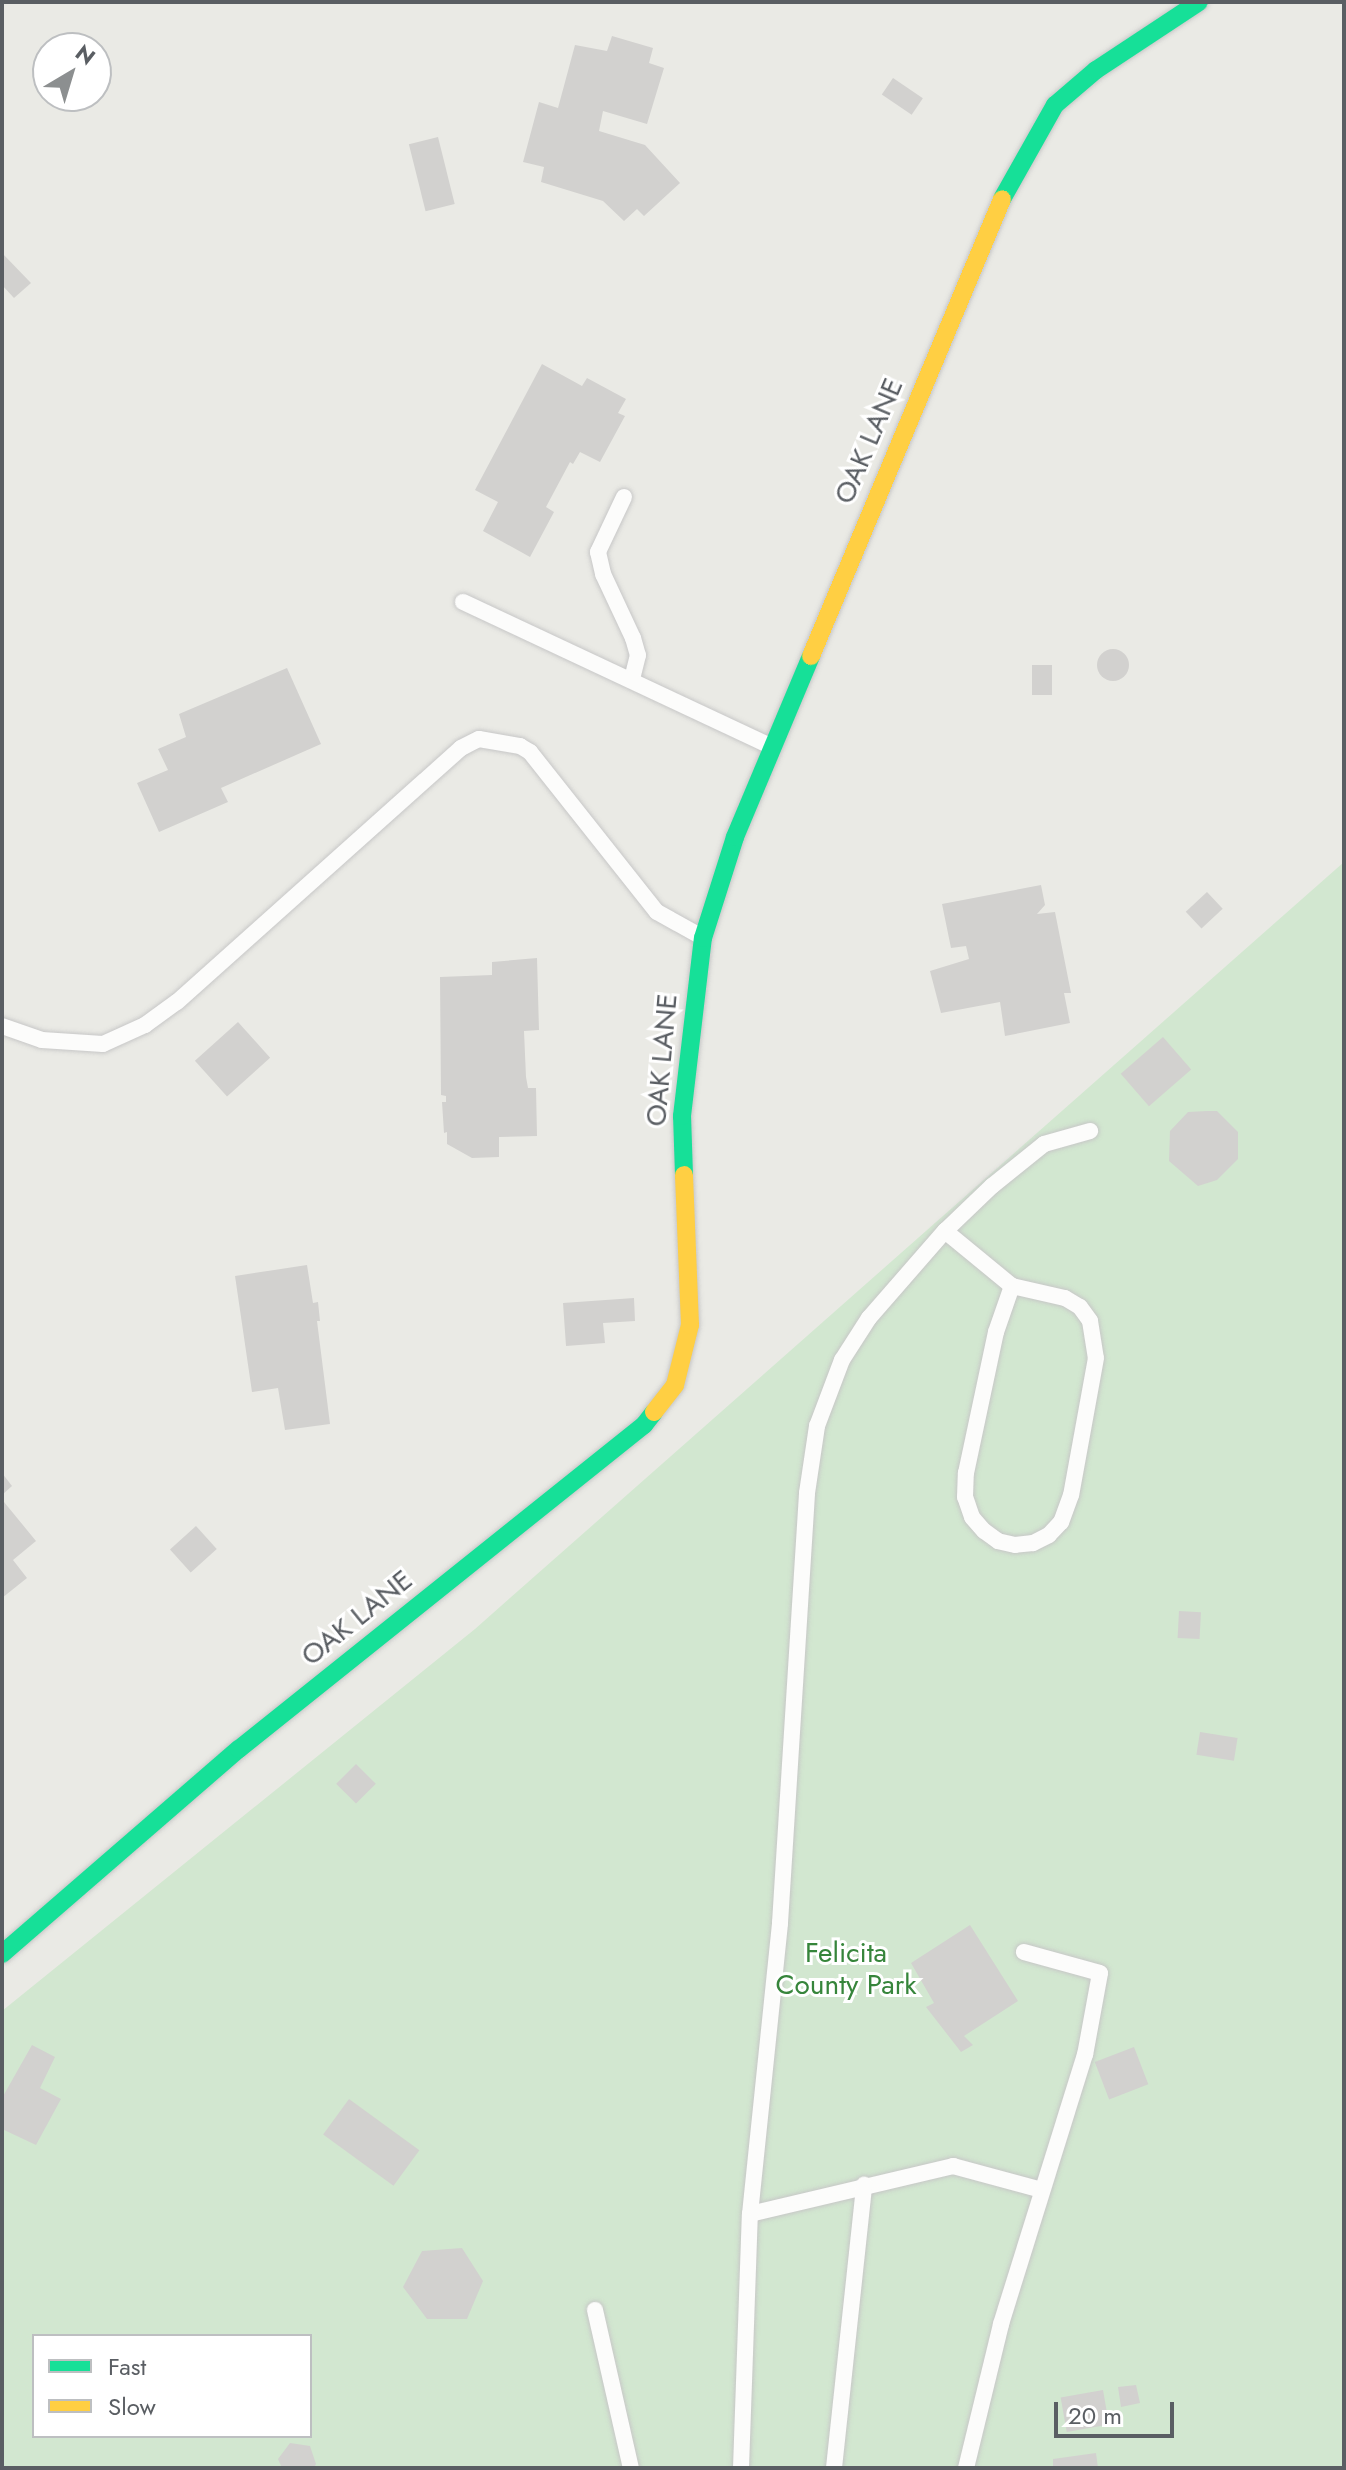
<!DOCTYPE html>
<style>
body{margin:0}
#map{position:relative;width:1346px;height:2470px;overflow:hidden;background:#eaeae5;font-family:Jost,sans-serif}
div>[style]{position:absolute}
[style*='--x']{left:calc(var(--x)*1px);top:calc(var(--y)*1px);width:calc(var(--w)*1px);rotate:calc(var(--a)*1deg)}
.green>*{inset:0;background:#d2e7d0}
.building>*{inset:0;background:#d2d1cf;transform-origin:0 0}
.round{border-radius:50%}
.roads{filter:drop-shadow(0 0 2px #c7c7c7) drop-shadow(0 0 2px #c7c7c7)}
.lane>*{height:16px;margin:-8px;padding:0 8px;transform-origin:8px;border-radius:8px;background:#fcfcfb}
.fast>*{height:18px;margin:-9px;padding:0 9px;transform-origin:9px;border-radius:9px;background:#16e098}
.slow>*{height:18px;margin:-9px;padding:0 9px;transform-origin:9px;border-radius:9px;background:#ffcf43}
span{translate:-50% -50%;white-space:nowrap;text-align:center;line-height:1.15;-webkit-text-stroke:6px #fff;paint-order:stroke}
.street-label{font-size:28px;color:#5a5e63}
.park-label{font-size:28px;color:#36853b}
.frame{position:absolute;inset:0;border:4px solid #5a5e63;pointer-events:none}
.legend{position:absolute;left:32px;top:2334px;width:280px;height:104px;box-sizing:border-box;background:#fff;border:2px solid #bdbfc1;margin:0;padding:10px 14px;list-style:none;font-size:24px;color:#5a5e63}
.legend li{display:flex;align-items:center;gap:16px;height:40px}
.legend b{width:40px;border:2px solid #bdbfc1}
.north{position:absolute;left:32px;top:32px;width:80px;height:80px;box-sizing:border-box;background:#fff;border:2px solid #bdbfc1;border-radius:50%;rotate:38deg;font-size:22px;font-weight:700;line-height:32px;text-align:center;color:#5a5e63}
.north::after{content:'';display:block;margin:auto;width:28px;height:36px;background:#8c8f90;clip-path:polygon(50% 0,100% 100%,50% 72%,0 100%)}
.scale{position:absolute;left:1054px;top:2402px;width:120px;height:36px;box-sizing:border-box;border:4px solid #5a5e63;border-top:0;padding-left:10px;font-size:24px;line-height:28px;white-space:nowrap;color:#5a5e63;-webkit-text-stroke:6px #fff;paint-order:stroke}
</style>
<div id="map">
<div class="green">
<div style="clip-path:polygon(evenodd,1344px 862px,1344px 2468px,2px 2468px,2px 2011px,475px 1629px,1344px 862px,34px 2336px,310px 2336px,310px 2436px,34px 2436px,34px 2336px)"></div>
</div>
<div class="building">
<div style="clip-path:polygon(612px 36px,653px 48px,649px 63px,664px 68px,647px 124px,603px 111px,599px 131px,645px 145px,680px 183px,644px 216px,637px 209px,624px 221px,603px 201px,541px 182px,544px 167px,523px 162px,539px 102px,558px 108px,575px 45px,607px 51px)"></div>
<div style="left:893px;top:78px;width:36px;height:20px;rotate:34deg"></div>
<div style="left:438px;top:137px;width:69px;height:30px;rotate:76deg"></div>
<div style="clip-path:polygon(2px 253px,31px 283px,14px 298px,2px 285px)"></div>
<div style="clip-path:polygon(542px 364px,582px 386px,587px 378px,626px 399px,618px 413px,625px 416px,600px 462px,580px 452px,573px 464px,570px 462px,546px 507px,554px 512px,530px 557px,483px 531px,498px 502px,475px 490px)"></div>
<div class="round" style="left:1097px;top:649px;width:32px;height:32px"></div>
<div style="left:1032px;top:665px;width:20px;height:30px"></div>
<div style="clip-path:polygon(287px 668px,321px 744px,221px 788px,228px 802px,159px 832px,137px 783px,168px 770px,158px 749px,186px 737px,179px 714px)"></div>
<div style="clip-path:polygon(1041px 885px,1045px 905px,1037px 914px,1055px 912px,1071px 993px,1064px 993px,1070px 1023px,1005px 1036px,1000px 1002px,941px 1013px,930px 971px,969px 959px,966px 946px,951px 948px,942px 904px)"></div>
<div style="left:1207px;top:892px;width:23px;height:29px;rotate:47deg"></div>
<div style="clip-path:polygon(537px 958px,539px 1030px,524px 1031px,526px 1077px,528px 1088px,536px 1088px,537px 1136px,499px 1137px,499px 1157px,472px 1158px,447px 1144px,447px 1132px,444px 1133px,442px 1102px,446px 1102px,446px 1096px,441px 1095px,440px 977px,492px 975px,492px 962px)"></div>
<div style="left:238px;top:1022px;width:48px;height:58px;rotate:48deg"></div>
<div style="left:1163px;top:1037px;width:43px;height:56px;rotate:49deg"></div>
<div style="clip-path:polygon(1207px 1111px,1217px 1111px,1238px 1132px,1238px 1159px,1217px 1180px,1198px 1186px,1169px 1161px,1170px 1131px,1188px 1112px)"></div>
<div style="clip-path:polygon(307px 1265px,313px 1303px,318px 1302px,320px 1321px,317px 1321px,330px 1424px,285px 1430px,278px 1388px,252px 1392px,235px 1276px)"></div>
<div style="clip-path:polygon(634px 1298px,635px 1321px,603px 1323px,605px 1343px,566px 1346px,563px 1303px)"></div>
<div style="clip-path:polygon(2px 1473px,12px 1486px,2px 1495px)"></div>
<div style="clip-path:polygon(4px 1502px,36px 1541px,13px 1560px,27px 1578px,2px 1598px)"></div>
<div style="left:196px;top:1526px;width:31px;height:35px;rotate:48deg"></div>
<div style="left:1179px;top:1611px;width:22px;height:27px;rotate:3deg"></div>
<div style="left:1200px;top:1732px;width:38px;height:23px;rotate:9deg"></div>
<div style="left:356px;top:1764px;width:28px;height:28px;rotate:45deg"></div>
<div style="clip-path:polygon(970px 1925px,1018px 2001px,964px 2036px,973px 2045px,961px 2052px,926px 2007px,934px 2003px,911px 1963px)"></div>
<div style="clip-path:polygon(32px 2045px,55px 2057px,40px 2088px,61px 2099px,36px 2145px,2px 2129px,2px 2098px)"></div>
<div style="left:1134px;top:2047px;width:40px;height:42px;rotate:69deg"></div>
<div style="left:349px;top:2099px;width:87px;height:44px;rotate:36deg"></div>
<div style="clip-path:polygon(462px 2248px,483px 2281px,467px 2319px,427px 2319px,403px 2287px,422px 2251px)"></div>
<div style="clip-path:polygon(1136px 2385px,1140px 2403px,1121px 2407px,1118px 2387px)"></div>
<div style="left:1103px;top:2390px;width:35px;height:43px;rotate:80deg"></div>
<div style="clip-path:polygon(290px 2443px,310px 2446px,316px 2464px,314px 2468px,282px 2468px,278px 2459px)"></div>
<div style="clip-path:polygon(1096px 2453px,1098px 2468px,1053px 2468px,1053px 2459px)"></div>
</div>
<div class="roads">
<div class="lane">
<div style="--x:624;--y:497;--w:61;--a:115.3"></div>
<div style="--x:598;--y:552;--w:23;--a:77"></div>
<div style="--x:603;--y:574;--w:71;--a:64.9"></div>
<div style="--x:633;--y:638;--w:18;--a:74"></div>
<div style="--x:638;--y:655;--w:25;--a:104"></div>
<div style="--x:463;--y:602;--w:339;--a:25.1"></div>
<div style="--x:2;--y:1026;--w:42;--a:19.3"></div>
<div style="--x:42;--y:1040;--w:61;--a:3.8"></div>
<div style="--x:103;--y:1044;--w:46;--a:-24.3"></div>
<div style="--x:145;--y:1025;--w:39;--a:-36"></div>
<div style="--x:177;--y:1002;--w:381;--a:-41.8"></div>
<div style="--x:461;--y:748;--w:20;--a:-27"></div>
<div style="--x:479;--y:739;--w:42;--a:9.7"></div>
<div style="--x:520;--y:746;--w:12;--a:31"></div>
<div style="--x:530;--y:752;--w:204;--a:51.6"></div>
<div style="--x:657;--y:912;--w:51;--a:29.1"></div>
<div style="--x:945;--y:1231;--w:65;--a:-43.8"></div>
<div style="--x:992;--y:1186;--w:67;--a:-38.9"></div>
<div style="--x:1044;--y:1144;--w:48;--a:-15.8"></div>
<div style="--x:1012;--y:1286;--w:54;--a:12.8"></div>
<div style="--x:1065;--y:1298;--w:17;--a:31"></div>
<div style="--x:1080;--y:1307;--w:17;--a:54"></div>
<div style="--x:1090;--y:1321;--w:37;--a:81"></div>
<div style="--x:1096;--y:1358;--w:139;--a:100.3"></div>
<div style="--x:1071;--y:1495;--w:29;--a:110"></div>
<div style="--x:1061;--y:1522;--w:18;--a:133"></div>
<div style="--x:1049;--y:1535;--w:18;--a:153"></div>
<div style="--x:1033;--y:1543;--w:18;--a:174"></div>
<div style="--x:1015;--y:1545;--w:17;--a:-167"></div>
<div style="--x:998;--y:1541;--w:17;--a:-144"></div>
<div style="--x:984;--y:1531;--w:18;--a:-131"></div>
<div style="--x:972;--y:1517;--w:21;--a:-109"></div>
<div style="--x:965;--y:1497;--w:24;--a:-88"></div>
<div style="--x:966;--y:1473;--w:144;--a:-78"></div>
<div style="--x:996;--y:1332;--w:49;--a:-70.8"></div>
<div style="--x:750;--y:2214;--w:209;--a:-13.3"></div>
<div style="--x:953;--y:2166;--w:92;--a:15.1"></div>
<div style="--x:595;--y:2310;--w:162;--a:77.2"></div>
<div style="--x:741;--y:2468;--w:254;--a:-88"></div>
<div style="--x:750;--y:2214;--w:293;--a:-84.1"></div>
<div style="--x:780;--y:1923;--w:431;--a:-86.4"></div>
<div style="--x:807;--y:1493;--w:68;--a:-81.5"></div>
<div style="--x:817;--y:1426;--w:71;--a:-69.3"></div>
<div style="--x:842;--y:1360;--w:50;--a:-57.3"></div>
<div style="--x:869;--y:1318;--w:116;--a:-48.9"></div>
<div style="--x:945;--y:1231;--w:87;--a:39.4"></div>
<div style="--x:834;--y:2468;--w:285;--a:-83.9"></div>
<div style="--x:966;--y:2468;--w:148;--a:-76.3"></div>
<div style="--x:1001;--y:2324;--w:282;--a:-72.7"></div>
<div style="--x:1085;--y:2055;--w:83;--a:-79.6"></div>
<div style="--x:1100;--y:1973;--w:79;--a:-164.6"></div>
</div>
<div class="fast">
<div style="--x:1002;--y:199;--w:108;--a:-60.6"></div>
<div style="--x:1055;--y:105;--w:54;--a:-40.5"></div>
<div style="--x:1096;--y:70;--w:123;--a:-33.4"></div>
<div style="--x:684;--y:1175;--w:59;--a:-91.9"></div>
<div style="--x:682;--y:1116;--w:179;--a:-83.3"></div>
<div style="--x:703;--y:938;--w:106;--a:-72.4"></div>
<div style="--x:735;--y:837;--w:196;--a:-67.2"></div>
<div style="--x:2;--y:1954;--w:313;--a:-40.9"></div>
<div style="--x:239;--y:1749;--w:519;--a:-38.66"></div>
<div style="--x:644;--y:1425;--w:16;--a:-52"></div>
</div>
<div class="slow">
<div style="--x:811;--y:656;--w:495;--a:-67.3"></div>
<div style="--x:654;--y:1412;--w:34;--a:-52"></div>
<div style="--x:675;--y:1385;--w:62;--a:-76"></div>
<div style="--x:690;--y:1325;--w:150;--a:-92.3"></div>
</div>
</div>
<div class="street-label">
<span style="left:869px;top:441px;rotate:-67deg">OAK LANE</span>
<span style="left:662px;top:1060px;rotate:-85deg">OAK LANE</span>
<span style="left:357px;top:1618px;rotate:-39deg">OAK LANE</span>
</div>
<div class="park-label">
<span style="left:846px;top:1969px">Felicita<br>County Park</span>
</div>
<div class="frame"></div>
<ul class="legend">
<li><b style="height:10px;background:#16e098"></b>Fast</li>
<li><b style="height:10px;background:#ffcf43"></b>Slow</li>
</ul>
<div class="north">N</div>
<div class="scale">20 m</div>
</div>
